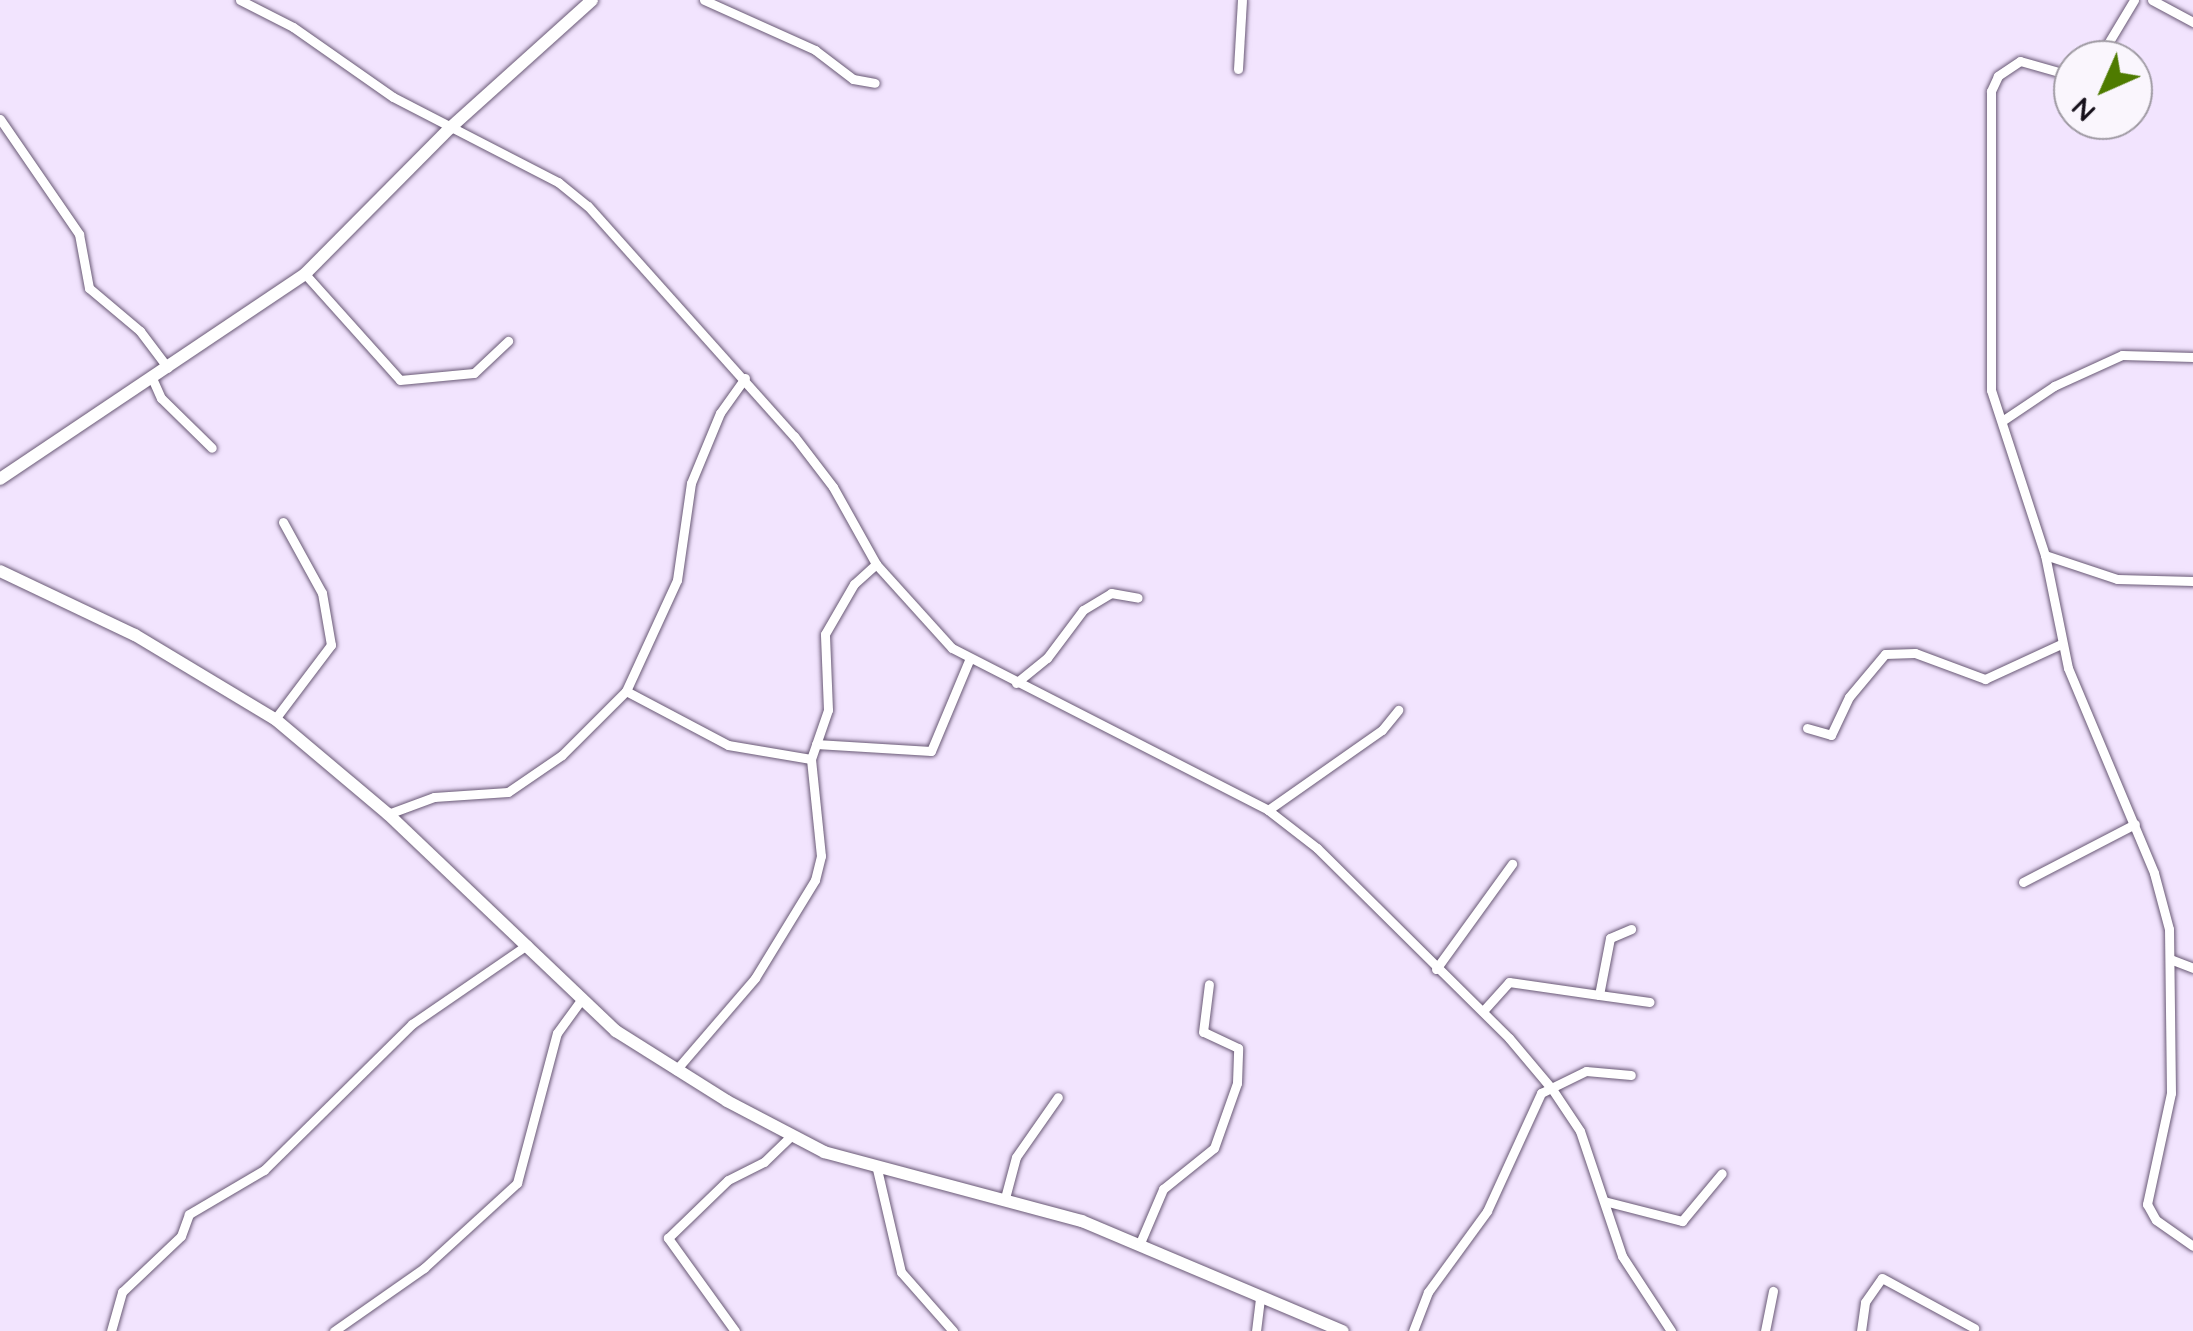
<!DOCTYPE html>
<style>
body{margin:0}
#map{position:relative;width:2193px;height:1331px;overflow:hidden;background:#f2e4fe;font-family:Quicksand,sans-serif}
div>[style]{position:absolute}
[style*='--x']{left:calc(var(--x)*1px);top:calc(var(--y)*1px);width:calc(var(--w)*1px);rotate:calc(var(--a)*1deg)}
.roads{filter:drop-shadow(0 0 2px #695975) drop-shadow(0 0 2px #695975)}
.street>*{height:9px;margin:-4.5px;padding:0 4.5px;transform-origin:4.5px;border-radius:4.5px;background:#fff}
.secondary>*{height:12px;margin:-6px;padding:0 6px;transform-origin:6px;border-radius:6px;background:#fff}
span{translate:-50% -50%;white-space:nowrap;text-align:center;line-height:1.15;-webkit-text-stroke:10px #faf6fd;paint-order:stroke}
.north{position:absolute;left:2053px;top:40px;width:100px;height:100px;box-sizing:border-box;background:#faf6fd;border:2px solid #9f9aa3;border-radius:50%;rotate:225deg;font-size:28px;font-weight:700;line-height:40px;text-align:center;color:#16101b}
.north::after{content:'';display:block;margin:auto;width:35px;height:45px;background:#4e7b00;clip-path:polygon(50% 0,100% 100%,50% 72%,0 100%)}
</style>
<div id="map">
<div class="roads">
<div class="street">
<div style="--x:240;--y:0;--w:59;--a:27"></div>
<div style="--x:293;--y:27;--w:122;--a:35"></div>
<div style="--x:393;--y:97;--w:186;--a:27.3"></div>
<div style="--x:558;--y:182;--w:38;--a:39"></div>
<div style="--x:588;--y:206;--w:309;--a:48.2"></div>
<div style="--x:794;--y:436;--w:64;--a:52.6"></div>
<div style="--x:833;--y:487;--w:88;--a:60.8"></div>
<div style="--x:876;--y:564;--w:113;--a:47.9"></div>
<div style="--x:952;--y:648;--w:355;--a:27.1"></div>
<div style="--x:1268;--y:810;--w:62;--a:37.8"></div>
<div style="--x:1317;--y:848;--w:270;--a:44.7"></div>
<div style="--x:1509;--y:1038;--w:67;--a:49.9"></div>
<div style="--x:1552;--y:1089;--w:50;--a:56.3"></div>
<div style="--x:1580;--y:1131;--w:132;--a:71.4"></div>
<div style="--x:1622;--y:1256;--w:90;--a:56.8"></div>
<div style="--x:704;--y:0;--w:122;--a:24.2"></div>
<div style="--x:815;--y:50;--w:48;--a:37.3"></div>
<div style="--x:853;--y:79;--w:22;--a:10"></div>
<div style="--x:2152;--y:0;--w:47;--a:28.2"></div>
<div style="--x:2098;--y:60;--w:70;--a:-59"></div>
<div style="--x:1238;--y:69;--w:69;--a:-86.7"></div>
<div style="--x:2073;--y:76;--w:55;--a:-164.2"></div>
<div style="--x:2020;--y:61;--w:27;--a:146"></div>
<div style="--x:1998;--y:76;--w:17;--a:115"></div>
<div style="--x:1991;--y:91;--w:299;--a:90"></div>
<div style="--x:1991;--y:390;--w:174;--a:71.9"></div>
<div style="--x:2045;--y:555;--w:115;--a:78.5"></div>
<div style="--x:2068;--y:668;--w:222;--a:67.2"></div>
<div style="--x:2154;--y:873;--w:58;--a:75"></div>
<div style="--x:2169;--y:929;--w:164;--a:89.3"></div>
<div style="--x:2171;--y:1093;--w:114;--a:102.2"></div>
<div style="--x:2147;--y:1204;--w:18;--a:61"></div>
<div style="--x:2156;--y:1220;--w:45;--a:35.1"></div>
<div style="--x:0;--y:119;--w:140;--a:55.5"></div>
<div style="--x:79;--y:234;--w:55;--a:79.5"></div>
<div style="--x:89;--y:288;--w:67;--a:40.1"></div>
<div style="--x:140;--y:331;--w:46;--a:52.9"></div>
<div style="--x:305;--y:274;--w:142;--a:48.1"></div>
<div style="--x:400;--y:380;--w:74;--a:-5.4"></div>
<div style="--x:474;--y:373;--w:47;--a:-43.3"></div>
<div style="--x:152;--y:378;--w:22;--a:66"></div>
<div style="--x:161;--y:398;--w:71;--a:44.4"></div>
<div style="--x:2002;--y:421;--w:63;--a:-33.9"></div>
<div style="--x:2054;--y:386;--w:75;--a:-24.5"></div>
<div style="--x:2122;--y:355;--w:71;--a:1.6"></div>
<div style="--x:2045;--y:555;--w:76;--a:18.4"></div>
<div style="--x:2117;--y:579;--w:76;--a:1.5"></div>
<div style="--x:1016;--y:683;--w:40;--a:-39"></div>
<div style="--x:1047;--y:658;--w:60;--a:-53.1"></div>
<div style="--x:1083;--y:610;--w:33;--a:-31"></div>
<div style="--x:1111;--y:593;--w:27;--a:10"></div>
<div style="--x:626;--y:691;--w:115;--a:27.9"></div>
<div style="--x:728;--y:745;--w:84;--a:9.6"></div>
<div style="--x:275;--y:719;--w:93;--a:-52.9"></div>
<div style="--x:331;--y:645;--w:53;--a:-99.8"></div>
<div style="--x:322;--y:593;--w:81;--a:-118.8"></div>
<div style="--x:1807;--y:728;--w:25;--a:16"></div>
<div style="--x:1831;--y:735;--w:42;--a:-64.7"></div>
<div style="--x:1849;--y:697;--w:56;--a:-50.1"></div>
<div style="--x:1885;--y:654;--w:30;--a:-2"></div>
<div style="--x:1915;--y:653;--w:75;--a:20.4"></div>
<div style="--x:1985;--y:679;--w:84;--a:-24.7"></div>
<div style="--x:816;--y:744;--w:115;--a:3.5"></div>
<div style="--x:931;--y:751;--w:99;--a:-67.3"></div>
<div style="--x:1268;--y:810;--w:139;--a:-35.1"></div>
<div style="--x:1382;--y:730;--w:26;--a:-51"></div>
<div style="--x:388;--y:814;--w:49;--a:-20.3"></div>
<div style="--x:434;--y:797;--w:74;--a:-3.9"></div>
<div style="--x:508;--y:792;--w:65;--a:-34.4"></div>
<div style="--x:562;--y:755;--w:91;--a:-45"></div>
<div style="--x:626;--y:691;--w:122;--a:-65.3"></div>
<div style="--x:677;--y:580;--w:98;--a:-81.8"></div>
<div style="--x:691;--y:483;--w:76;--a:-67.5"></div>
<div style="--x:720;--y:413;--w:43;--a:-54.5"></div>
<div style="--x:2023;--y:882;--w:126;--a:-27.4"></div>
<div style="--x:2170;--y:959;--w:25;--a:21"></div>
<div style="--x:1436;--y:969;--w:130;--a:-54.1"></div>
<div style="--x:1599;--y:995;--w:51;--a:7.8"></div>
<div style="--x:1483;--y:1011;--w:39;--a:-48"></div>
<div style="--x:1509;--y:982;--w:91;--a:8.2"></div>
<div style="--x:1599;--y:995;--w:58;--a:-79.1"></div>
<div style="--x:1610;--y:938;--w:23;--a:-23"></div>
<div style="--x:676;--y:1070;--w:121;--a:-49.3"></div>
<div style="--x:755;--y:978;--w:115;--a:-58.5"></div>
<div style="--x:815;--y:880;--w:25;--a:-76"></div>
<div style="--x:821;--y:856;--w:98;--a:-95.9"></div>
<div style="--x:811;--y:759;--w:52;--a:-70.9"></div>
<div style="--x:828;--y:710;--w:76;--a:-92.3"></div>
<div style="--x:825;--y:634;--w:58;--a:-59.9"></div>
<div style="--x:854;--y:584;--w:30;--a:-42"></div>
<div style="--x:877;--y:1169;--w:106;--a:76.9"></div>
<div style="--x:901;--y:1272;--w:79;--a:48.6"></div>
<div style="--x:1005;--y:1198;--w:42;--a:-75"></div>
<div style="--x:1016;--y:1157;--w:73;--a:-55"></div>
<div style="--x:1604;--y:1201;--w:81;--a:14.4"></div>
<div style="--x:1682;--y:1221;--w:62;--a:-50.2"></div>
<div style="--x:1140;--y:1243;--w:59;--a:-66.9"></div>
<div style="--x:1163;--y:1189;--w:65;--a:-38.8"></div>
<div style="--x:1214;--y:1148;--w:69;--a:-70.5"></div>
<div style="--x:1237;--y:1083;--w:35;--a:-88"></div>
<div style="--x:1238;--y:1048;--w:38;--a:-155"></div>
<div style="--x:1203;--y:1032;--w:48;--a:-82.9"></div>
<div style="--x:111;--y:1331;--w:41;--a:-74.2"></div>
<div style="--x:122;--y:1292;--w:81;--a:-43.5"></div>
<div style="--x:181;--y:1236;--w:23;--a:-70"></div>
<div style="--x:189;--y:1214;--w:87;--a:-30.4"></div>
<div style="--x:264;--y:1170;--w:208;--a:-44.6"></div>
<div style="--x:412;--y:1024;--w:140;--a:-34.5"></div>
<div style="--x:334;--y:1331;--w:110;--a:-35"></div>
<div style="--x:424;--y:1268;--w:126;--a:-42.4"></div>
<div style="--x:517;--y:1183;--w:155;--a:-75.1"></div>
<div style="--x:557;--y:1033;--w:41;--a:-54"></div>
<div style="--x:735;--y:1331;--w:115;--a:-125.8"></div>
<div style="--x:668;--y:1238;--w:83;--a:-44"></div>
<div style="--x:728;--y:1180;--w:40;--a:-26.6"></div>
<div style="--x:764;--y:1162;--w:37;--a:-44"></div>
<div style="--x:1256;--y:1331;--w:35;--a:-83"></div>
<div style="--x:1413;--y:1331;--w:42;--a:-69"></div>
<div style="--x:1428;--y:1292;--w:100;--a:-53.9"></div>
<div style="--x:1487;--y:1211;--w:130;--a:-65.4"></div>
<div style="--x:1541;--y:1093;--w:50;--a:-26.1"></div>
<div style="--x:1586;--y:1071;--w:45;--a:5.1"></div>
<div style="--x:1765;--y:1331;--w:41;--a:-78.7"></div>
<div style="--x:1861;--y:1331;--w:29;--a:-82"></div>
<div style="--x:1865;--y:1302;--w:29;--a:-55"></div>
<div style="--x:1882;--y:1278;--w:105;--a:28.5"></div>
</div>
<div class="secondary">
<div style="--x:0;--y:479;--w:367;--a:-33.9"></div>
<div style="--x:305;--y:274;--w:206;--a:-45.2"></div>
<div style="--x:450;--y:128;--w:191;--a:-42"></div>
<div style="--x:0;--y:571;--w:149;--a:25.4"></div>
<div style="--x:135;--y:635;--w:163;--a:31"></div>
<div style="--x:275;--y:719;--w:148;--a:40.1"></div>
<div style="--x:388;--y:814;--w:315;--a:43.6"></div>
<div style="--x:616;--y:1031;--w:131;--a:32.2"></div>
<div style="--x:727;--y:1101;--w:110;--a:27.7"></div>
<div style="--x:824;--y:1152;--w:267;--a:15"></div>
<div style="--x:1082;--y:1221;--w:283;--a:22.9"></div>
</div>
</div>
<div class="north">N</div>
</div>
